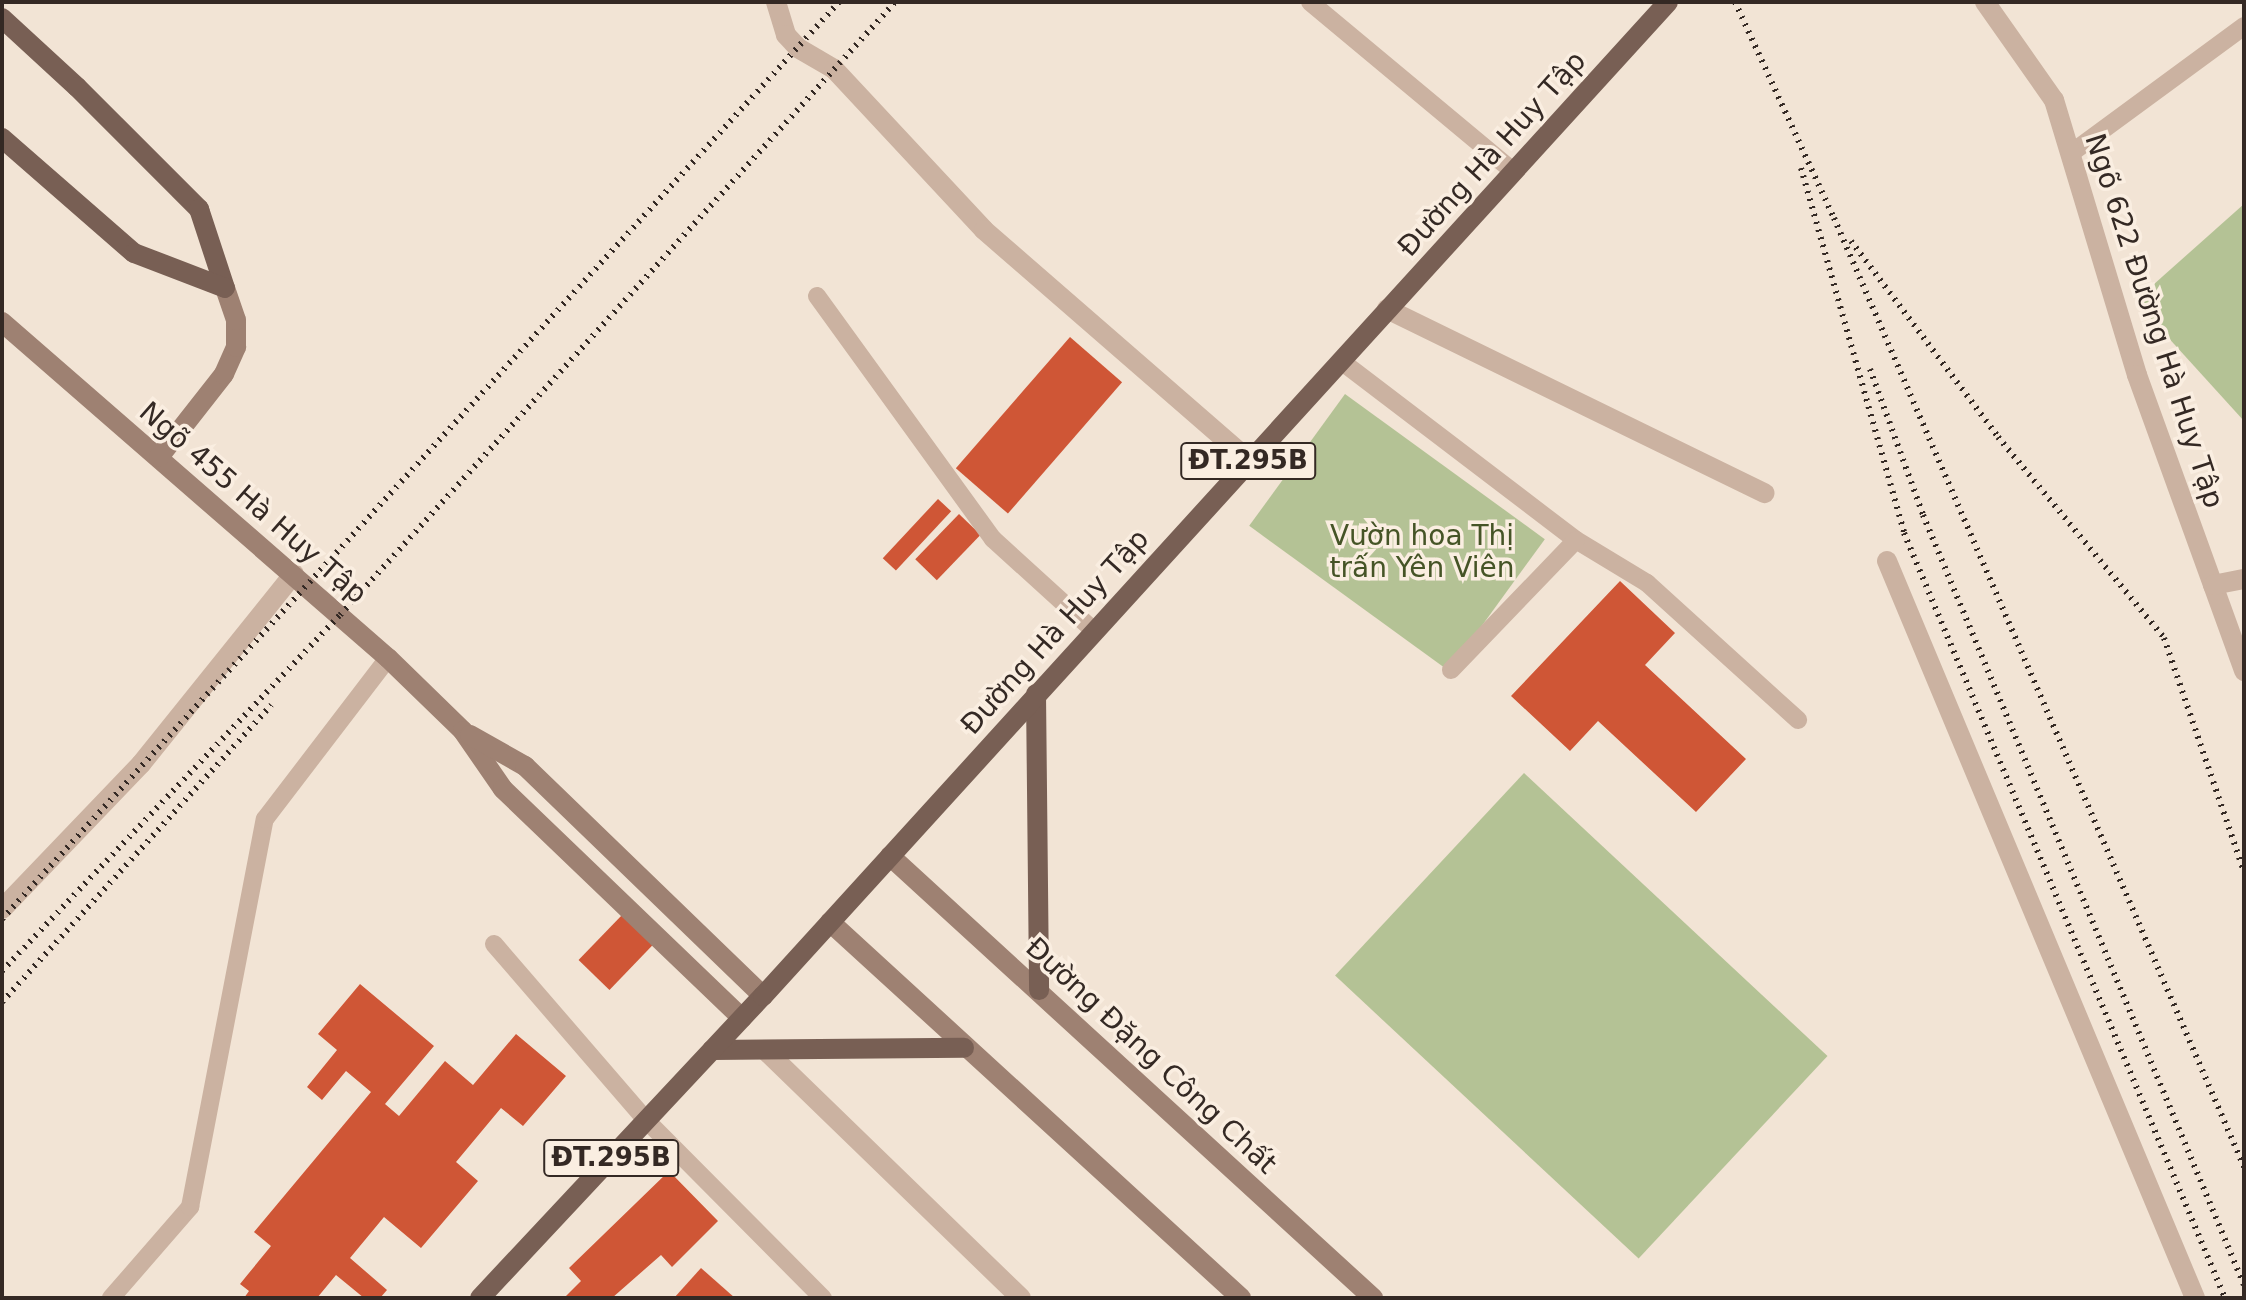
<!DOCTYPE html>
<meta charset="utf-8">
<style>
body{margin:0}
#map{position:relative;width:2246px;height:1300px;overflow:hidden;background:#f2e4d5;font-family:"DejaVu Sans",sans-serif}
div>[style]{position:absolute}
[style*='--x']{left:calc(var(--x)*1px);top:calc(var(--y)*1px);width:calc(var(--w)*1px);rotate:calc(var(--a)*1deg)}
.green>*{inset:0;background:#b4c295;transform-origin:0 0}
.building>*{inset:0;background:#cf5636;transform-origin:0 0}
.lane>*{height:18px;margin:-9px;padding:0 9px;transform-origin:9px;border-radius:9px;background:#cbb2a1}
.street>*{height:20px;margin:-10px;padding:0 10px;transform-origin:10px;border-radius:10px;background:#cbb2a1}
.secondary>*{height:20px;margin:-10px;padding:0 10px;transform-origin:10px;border-radius:10px;background:#9e8172}
.primary>*{height:20px;margin:-10px;padding:0 10px;transform-origin:10px;border-radius:10px;background:#785f54}
.rail>*{height:6px;margin-top:-3px;transform-origin:0;background:repeating-linear-gradient(90deg,#342924 0 2px,transparent 0 8px)}
span{translate:-50% -50%;white-space:nowrap;text-align:center;line-height:1.15;-webkit-text-stroke:7px #faeee1;paint-order:stroke}
.shield-label span{padding:2px 6px;background:#faeee1;border:2px solid;border-radius:6px;-webkit-text-stroke-width:0}
.shield-label{font-size:26px;color:#342924;font-weight:700}
.street-label{font-size:28px;color:#342924}
.park-label{font-size:28px;color:#455426}
.frame{position:absolute;inset:0;border:4px solid #342924;pointer-events:none}
</style>
<div id="map">
<div class="green">
<div style="clip-path:polygon(2244px 204px,2244px 421px,2135px 301px)"></div>
<div style="left:1345px;top:394px;width:247px;height:163px;rotate:36deg"></div>
<div style="left:1524px;top:773px;width:415px;height:277px;rotate:43deg"></div>
</div>
<div class="building">
<div style="left:1070px;top:337px;width:69px;height:174px;rotate:41deg"></div>
<div style="left:938px;top:499px;width:18px;height:81px;rotate:43deg"></div>
<div style="left:959px;top:514px;width:30px;height:63px;rotate:44deg"></div>
<div style="clip-path:polygon(1620px 581px,1675px 633px,1645px 665px,1746px 759px,1696px 812px,1598px 721px,1570px 751px,1511px 696px)"></div>
<div style="left:623px;top:914px;width:43px;height:64px;rotate:44deg"></div>
<div style="clip-path:polygon(360px 984px,434px 1046px,385px 1104px,399px 1116px,445px 1061px,473px 1085px,516px 1034px,566px 1076px,523px 1126px,501px 1108px,456px 1162px,478px 1181px,421px 1248px,384px 1217px,350px 1258px,387px 1290px,380px 1298px,364px 1298px,336px 1275px,317px 1298px,244px 1298px,249px 1291px,240px 1284px,271px 1246px,254px 1232px,371px 1092px,346px 1071px,322px 1100px,307px 1087px,337px 1050px,318px 1034px)"></div>
<div style="clip-path:polygon(669px 1171px,718px 1221px,672px 1267px,661px 1255px,612px 1298px,564px 1298px,581px 1281px,569px 1268px)"></div>
<div style="clip-path:polygon(701px 1268px,735px 1298px,674px 1298px)"></div>
</div>
<div class="lane">
<div style="--x:1310;--y:2;--w:264;--a:39.8"></div>
<div style="--x:2070;--y:154;--w:216;--a:-36.3"></div>
<div style="--x:817;--y:296;--w:300;--a:54.1"></div>
<div style="--x:993;--y:539;--w:137;--a:42.3"></div>
<div style="--x:1341;--y:361;--w:295;--a:37.3"></div>
<div style="--x:1576;--y:540;--w:83;--a:31.2"></div>
<div style="--x:1647;--y:583;--w:204;--a:42.2"></div>
<div style="--x:1451;--y:670;--w:180;--a:-46.1"></div>
<div style="--x:494;--y:944;--w:233;--a:49.2"></div>
<div style="--x:646;--y:1120;--w:251;--a:45.2"></div>
<div style="--x:111;--y:1298;--w:121;--a:-49"></div>
<div style="--x:190;--y:1207;--w:395;--a:-79.1"></div>
<div style="--x:265;--y:819;--w:203;--a:-52.6"></div>
</div>
<div class="street">
<div style="--x:776;--y:2;--w:34;--a:73"></div>
<div style="--x:786;--y:35;--w:18;--a:47"></div>
<div style="--x:798;--y:48;--w:42;--a:30.3"></div>
<div style="--x:834;--y:69;--w:220;--a:47"></div>
<div style="--x:984;--y:230;--w:351;--a:41"></div>
<div style="--x:1985;--y:2;--w:120;--a:54.9"></div>
<div style="--x:2054;--y:100;--w:287;--a:73.2"></div>
<div style="--x:2137;--y:375;--w:315;--a:70.1"></div>
<div style="--x:1387;--y:309;--w:420;--a:26"></div>
<div style="--x:1887;--y:561;--w:799;--a:67.32"></div>
<div style="--x:2213;--y:585;--w:32;--a:-11"></div>
<div style="--x:2;--y:909;--w:201;--a:-46.2"></div>
<div style="--x:141;--y:764;--w:244;--a:-51.2"></div>
<div style="--x:766;--y:1051;--w:355;--a:44.1"></div>
</div>
<div class="secondary">
<div style="--x:2;--y:322;--w:512;--a:41.04"></div>
<div style="--x:388;--y:658;--w:105;--a:44.2"></div>
<div style="--x:463;--y:731;--w:70;--a:55.4"></div>
<div style="--x:503;--y:789;--w:331;--a:43.8"></div>
<div style="--x:159;--y:457;--w:105;--a:-51.9"></div>
<div style="--x:224;--y:374;--w:30;--a:-66"></div>
<div style="--x:236;--y:347;--w:27;--a:-90"></div>
<div style="--x:236;--y:320;--w:34;--a:-109"></div>
<div style="--x:470;--y:735;--w:63;--a:29.4"></div>
<div style="--x:525;--y:766;--w:331;--a:44"></div>
<div style="--x:890;--y:856;--w:655;--a:42.46"></div>
<div style="--x:830;--y:922;--w:557;--a:42.45"></div>
</div>
<div class="primary">
<div style="--x:2;--y:18;--w:102;--a:42.6"></div>
<div style="--x:77;--y:87;--w:173;--a:45"></div>
<div style="--x:199;--y:209;--w:83;--a:71.8"></div>
<div style="--x:2;--y:138;--w:175;--a:41.1"></div>
<div style="--x:134;--y:253;--w:97;--a:21"></div>
<div style="--x:1036;--y:694;--w:296;--a:89.4"></div>
<div style="--x:712;--y:1050;--w:252;--a:-0.5"></div>
<div style="--x:480;--y:1298;--w:414;--a:-46.9"></div>
<div style="--x:763;--y:996;--w:1344;--a:-47.68"></div>
</div>
<div class="rail">
<div style="--x:1735;--y:2;--w:238;--a:65.4"></div>
<div style="--x:1834;--y:218;--w:1034;--a:66.63"></div>
<div style="--x:1801;--y:168;--w:379;--a:74.2"></div>
<div style="--x:1904;--y:533;--w:830;--a:67.24"></div>
<div style="--x:1851;--y:241;--w:245;--a:53.1"></div>
<div style="--x:1998;--y:437;--w:261;--a:50.4"></div>
<div style="--x:2164;--y:638;--w:246;--a:71.1"></div>
<div style="--x:1870;--y:369;--w:155;--a:70"></div>
<div style="--x:1923;--y:515;--w:834;--a:67.37"></div>
<div style="--x:2;--y:919;--w:1242;--a:-47.61"></div>
<div style="--x:2;--y:971;--w:491;--a:-46.5"></div>
<div style="--x:340;--y:615;--w:827;--a:-47.84"></div>
<div style="--x:2;--y:1002;--w:401;--a:-47.8"></div>
</div>
<div class="shield-label">
<span style="left:1248px;top:461px">ĐT.295B</span>
<span style="left:611px;top:1158px">ĐT.295B</span>
</div>
<div class="street-label">
<span style="left:1492px;top:154px;rotate:-48deg">Đường Hà Huy Tập</span>
<span style="left:2154px;top:321px;rotate:72deg">Ngõ 622 Đường Hà Huy Tập</span>
<span style="left:253px;top:503px;rotate:41deg">Ngõ 455 Hà Huy Tập</span>
<span style="left:1055px;top:632px;rotate:-48deg">Đường Hà Huy Tập</span>
<span style="left:1151px;top:1056px;rotate:43deg">Đường Đặng Công Chất</span>
</div>
<div class="park-label">
<span style="left:1422px;top:552px">Vườn hoa Thị<br>trấn Yên Viên</span>
</div>
<div class="frame"></div>
</div>
